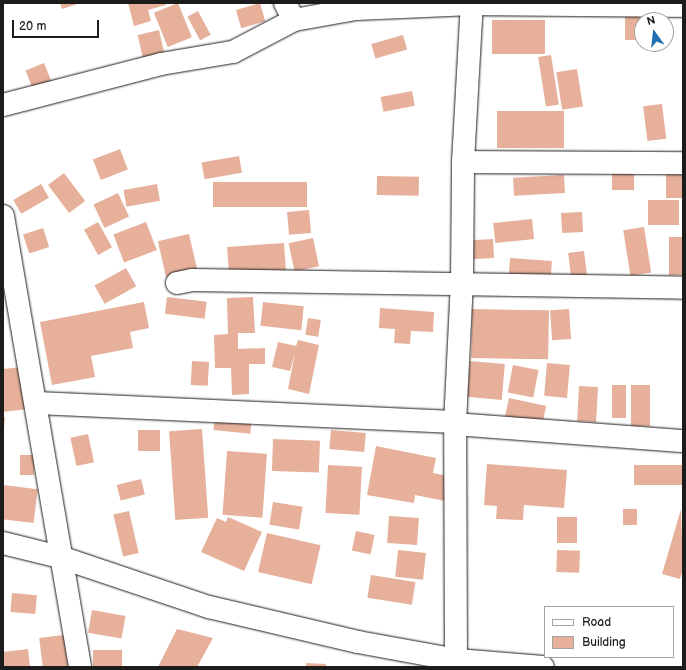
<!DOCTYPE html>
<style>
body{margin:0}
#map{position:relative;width:686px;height:670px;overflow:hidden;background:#fff;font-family:"Balsamiq Sans",sans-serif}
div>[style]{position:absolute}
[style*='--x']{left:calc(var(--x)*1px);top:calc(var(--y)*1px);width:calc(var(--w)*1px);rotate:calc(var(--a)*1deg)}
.building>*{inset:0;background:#e6b09b;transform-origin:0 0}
.roads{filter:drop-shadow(0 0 1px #1c1c1c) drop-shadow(0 0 1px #1c1c1c)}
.minor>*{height:22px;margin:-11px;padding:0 11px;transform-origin:11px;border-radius:11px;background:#fff}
span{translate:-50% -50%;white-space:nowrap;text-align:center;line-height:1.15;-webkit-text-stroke:3.5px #fff;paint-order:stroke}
.frame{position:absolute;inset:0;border:4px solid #1c1c1c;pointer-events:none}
.legend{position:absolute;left:544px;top:606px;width:130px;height:52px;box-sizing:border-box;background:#fff;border:1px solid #a4a4a4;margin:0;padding:5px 7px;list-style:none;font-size:12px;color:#1c1c1c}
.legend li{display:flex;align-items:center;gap:8px;height:20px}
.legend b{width:20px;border:1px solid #a4a4a4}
.north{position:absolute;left:634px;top:12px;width:40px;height:40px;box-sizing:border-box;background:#fff;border:1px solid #a4a4a4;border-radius:50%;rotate:345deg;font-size:11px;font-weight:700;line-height:16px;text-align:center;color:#1c1c1c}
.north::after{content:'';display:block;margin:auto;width:14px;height:18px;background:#1f6fb2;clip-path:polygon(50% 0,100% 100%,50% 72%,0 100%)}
.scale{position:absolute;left:12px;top:20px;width:87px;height:18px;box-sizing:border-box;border:2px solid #1c1c1c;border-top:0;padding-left:5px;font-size:12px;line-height:14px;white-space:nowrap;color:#1c1c1c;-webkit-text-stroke:3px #fff;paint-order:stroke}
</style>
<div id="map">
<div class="building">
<div style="clip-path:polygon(60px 3px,80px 3px,62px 9px)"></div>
<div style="clip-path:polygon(128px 3px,166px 3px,166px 5px,148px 10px,151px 21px,134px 26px)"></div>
<div style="left:178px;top:3px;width:37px;height:26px;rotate:68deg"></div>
<div style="left:260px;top:3px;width:19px;height:25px;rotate:74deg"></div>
<div style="left:198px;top:11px;width:27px;height:12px;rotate:62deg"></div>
<div style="left:625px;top:15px;width:16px;height:25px"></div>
<div style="left:492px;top:20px;width:53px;height:34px"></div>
<div style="left:159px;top:30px;width:27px;height:22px;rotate:77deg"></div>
<div style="left:403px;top:35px;width:15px;height:33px;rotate:74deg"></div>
<div style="left:551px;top:55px;width:50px;height:13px;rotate:81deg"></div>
<div style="left:44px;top:63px;width:22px;height:20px;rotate:68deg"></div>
<div style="left:577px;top:69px;width:38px;height:21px;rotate:81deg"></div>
<div style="left:412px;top:91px;width:15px;height:32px;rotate:79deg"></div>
<div style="left:662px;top:104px;width:35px;height:19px;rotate:83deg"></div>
<div style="left:564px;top:111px;width:37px;height:67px;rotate:90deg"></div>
<div style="left:120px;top:149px;width:22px;height:29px;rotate:69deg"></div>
<div style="left:239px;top:156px;width:17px;height:38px;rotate:80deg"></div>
<div style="left:683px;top:169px;width:29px;height:17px;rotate:90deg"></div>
<div style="left:612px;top:172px;width:22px;height:18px"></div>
<div style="left:64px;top:173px;width:35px;height:20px;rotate:53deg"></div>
<div style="left:564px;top:175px;width:18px;height:51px;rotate:87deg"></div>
<div style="left:377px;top:176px;width:42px;height:19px;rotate:1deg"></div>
<div style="left:307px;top:182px;width:25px;height:94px;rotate:90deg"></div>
<div style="left:41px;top:184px;width:16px;height:32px;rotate:60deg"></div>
<div style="left:157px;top:184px;width:17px;height:34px;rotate:80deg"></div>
<div style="left:118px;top:193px;width:26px;height:27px;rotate:65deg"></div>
<div style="left:679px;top:200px;width:25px;height:31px;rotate:90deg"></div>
<div style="left:309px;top:210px;width:23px;height:22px;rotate:85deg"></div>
<div style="left:582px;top:212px;width:20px;height:21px;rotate:87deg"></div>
<div style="left:532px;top:219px;width:20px;height:39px;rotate:84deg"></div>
<div style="left:98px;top:222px;width:29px;height:16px;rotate:61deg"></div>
<div style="left:146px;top:222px;width:30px;height:35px;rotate:69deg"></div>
<div style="left:644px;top:227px;width:46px;height:21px;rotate:81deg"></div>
<div style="left:43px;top:228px;width:20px;height:21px;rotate:72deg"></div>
<div style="left:189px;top:234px;width:37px;height:32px;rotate:77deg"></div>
<div style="left:669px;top:237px;width:14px;height:38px"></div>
<div style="left:313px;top:238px;width:29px;height:25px;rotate:78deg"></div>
<div style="left:493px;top:239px;width:19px;height:23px;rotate:87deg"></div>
<div style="left:284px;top:243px;width:30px;height:57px;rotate:86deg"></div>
<div style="left:584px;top:251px;width:26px;height:16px;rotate:83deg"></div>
<div style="left:510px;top:258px;width:42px;height:22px;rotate:4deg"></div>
<div style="left:126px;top:268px;width:21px;height:36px;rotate:61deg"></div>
<div style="left:167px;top:297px;width:40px;height:17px;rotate:7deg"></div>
<div style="clip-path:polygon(253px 297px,255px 333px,238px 333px,238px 349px,265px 348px,265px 364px,249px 364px,249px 394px,232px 395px,231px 368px,215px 368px,214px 335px,228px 334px,227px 298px)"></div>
<div style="clip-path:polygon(144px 302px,149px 328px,130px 332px,133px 348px,91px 356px,95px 377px,52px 385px,40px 322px)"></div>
<div style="left:263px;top:302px;width:41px;height:24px;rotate:6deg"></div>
<div style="clip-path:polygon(380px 308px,434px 312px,433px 332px,411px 331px,410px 344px,394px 343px,395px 329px,379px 328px)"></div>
<div style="left:472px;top:309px;width:77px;height:49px;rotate:1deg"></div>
<div style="left:569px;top:309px;width:30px;height:19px;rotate:86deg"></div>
<div style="left:308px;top:318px;width:13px;height:17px;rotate:9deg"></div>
<div style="clip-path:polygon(298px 340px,319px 345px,309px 394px,288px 389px,295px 353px,290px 371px,272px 367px,278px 342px,296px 346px)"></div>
<div style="left:192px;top:361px;width:17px;height:24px;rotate:3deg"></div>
<div style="left:470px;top:361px;width:35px;height:36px;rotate:5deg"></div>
<div style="left:547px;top:363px;width:23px;height:33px;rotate:5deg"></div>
<div style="left:513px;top:365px;width:26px;height:28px;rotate:11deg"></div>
<div style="clip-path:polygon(22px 367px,27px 409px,3px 412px,3px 369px)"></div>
<div style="left:626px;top:385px;width:33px;height:14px;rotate:90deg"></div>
<div style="left:631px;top:385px;width:19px;height:41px"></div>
<div style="left:579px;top:386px;width:19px;height:35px;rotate:3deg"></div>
<div style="left:509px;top:398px;width:38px;height:19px;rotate:12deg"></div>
<div style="left:215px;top:415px;width:37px;height:15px;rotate:6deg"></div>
<div style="clip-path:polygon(3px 417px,5px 417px,4px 428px,3px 428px)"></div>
<div style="left:202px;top:429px;width:89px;height:33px;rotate:86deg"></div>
<div style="left:160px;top:430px;width:21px;height:22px;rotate:90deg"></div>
<div style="left:331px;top:430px;width:35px;height:19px;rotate:5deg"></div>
<div style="left:88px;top:434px;width:29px;height:18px;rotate:78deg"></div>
<div style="left:273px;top:439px;width:47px;height:32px;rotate:2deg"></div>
<div style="clip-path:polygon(376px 446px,436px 458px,433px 473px,449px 476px,445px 501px,415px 495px,414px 503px,367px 495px)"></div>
<div style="left:227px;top:451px;width:40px;height:64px;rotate:4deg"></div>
<div style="left:34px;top:455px;width:20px;height:14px;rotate:90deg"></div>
<div style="clip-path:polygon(487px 464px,567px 470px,564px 508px,524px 505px,523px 520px,496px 519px,497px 506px,484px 505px)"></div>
<div style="left:328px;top:465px;width:34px;height:48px;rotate:3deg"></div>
<div style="left:634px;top:465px;width:49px;height:20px"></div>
<div style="left:141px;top:479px;width:16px;height:25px;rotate:76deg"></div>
<div style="left:3px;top:485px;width:35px;height:34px;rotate:7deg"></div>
<div style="left:273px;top:502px;width:30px;height:23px;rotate:9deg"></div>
<div style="left:623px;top:509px;width:14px;height:16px"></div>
<div style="clip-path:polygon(681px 509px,683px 569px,680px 579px,662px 574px)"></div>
<div style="left:129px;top:511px;width:43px;height:16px;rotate:77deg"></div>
<div style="left:389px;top:516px;width:30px;height:27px;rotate:4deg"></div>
<div style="clip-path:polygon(228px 517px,262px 532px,244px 571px,201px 552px,217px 518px,226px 522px)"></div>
<div style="left:557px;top:517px;width:20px;height:26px"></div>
<div style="left:356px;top:531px;width:19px;height:20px;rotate:12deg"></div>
<div style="left:267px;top:533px;width:55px;height:40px;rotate:13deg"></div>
<div style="left:398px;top:550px;width:28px;height:27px;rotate:6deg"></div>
<div style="left:557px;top:550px;width:23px;height:22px;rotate:2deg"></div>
<div style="left:371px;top:575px;width:45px;height:23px;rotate:9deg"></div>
<div style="left:12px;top:593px;width:25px;height:19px;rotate:5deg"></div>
<div style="left:92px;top:610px;width:34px;height:23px;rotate:10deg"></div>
<div style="clip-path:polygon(177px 629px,213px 638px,197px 667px,158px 667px)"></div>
<div style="left:64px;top:635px;width:32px;height:25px;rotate:83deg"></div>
<div style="clip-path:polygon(28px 649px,30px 667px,3px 667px,3px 652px)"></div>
<div style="left:93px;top:650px;width:29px;height:17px"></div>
<div style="clip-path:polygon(306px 663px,326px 664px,326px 667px,306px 667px)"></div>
</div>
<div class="roads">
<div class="minor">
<div style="--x:285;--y:3;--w:19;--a:62"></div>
<div style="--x:3;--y:105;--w:163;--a:-14.5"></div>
<div style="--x:161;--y:64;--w:73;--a:-9.5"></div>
<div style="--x:233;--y:52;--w:69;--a:-27.7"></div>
<div style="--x:294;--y:20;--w:63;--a:-10.1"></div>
<div style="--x:356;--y:9;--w:116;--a:-2.5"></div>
<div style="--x:472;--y:4;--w:211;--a:0.5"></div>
<div style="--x:463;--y:162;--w:220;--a:0.3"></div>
<div style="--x:3;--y:216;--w:458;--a:80.3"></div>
<div style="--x:177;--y:283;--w:15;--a:-11"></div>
<div style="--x:192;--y:280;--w:491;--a:0.9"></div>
<div style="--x:37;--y:403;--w:418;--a:2.6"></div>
<div style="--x:455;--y:424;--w:229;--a:4.3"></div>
<div style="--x:3;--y:543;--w:59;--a:13.8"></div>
<div style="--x:60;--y:557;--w:157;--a:18.6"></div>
<div style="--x:209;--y:607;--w:153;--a:13.2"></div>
<div style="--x:358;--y:642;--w:101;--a:10.3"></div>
<div style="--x:457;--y:660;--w:86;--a:4.7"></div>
<div style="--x:456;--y:667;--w:243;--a:-90.2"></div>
<div style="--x:455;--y:424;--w:141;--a:-87.2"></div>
<div style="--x:462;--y:283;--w:121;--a:-89.5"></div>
<div style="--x:463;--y:162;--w:159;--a:-86.8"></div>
</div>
</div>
<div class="frame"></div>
<ul class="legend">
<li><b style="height:5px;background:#fff"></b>Road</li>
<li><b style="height:11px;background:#e6b09b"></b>Building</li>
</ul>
<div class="north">N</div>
<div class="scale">20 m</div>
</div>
